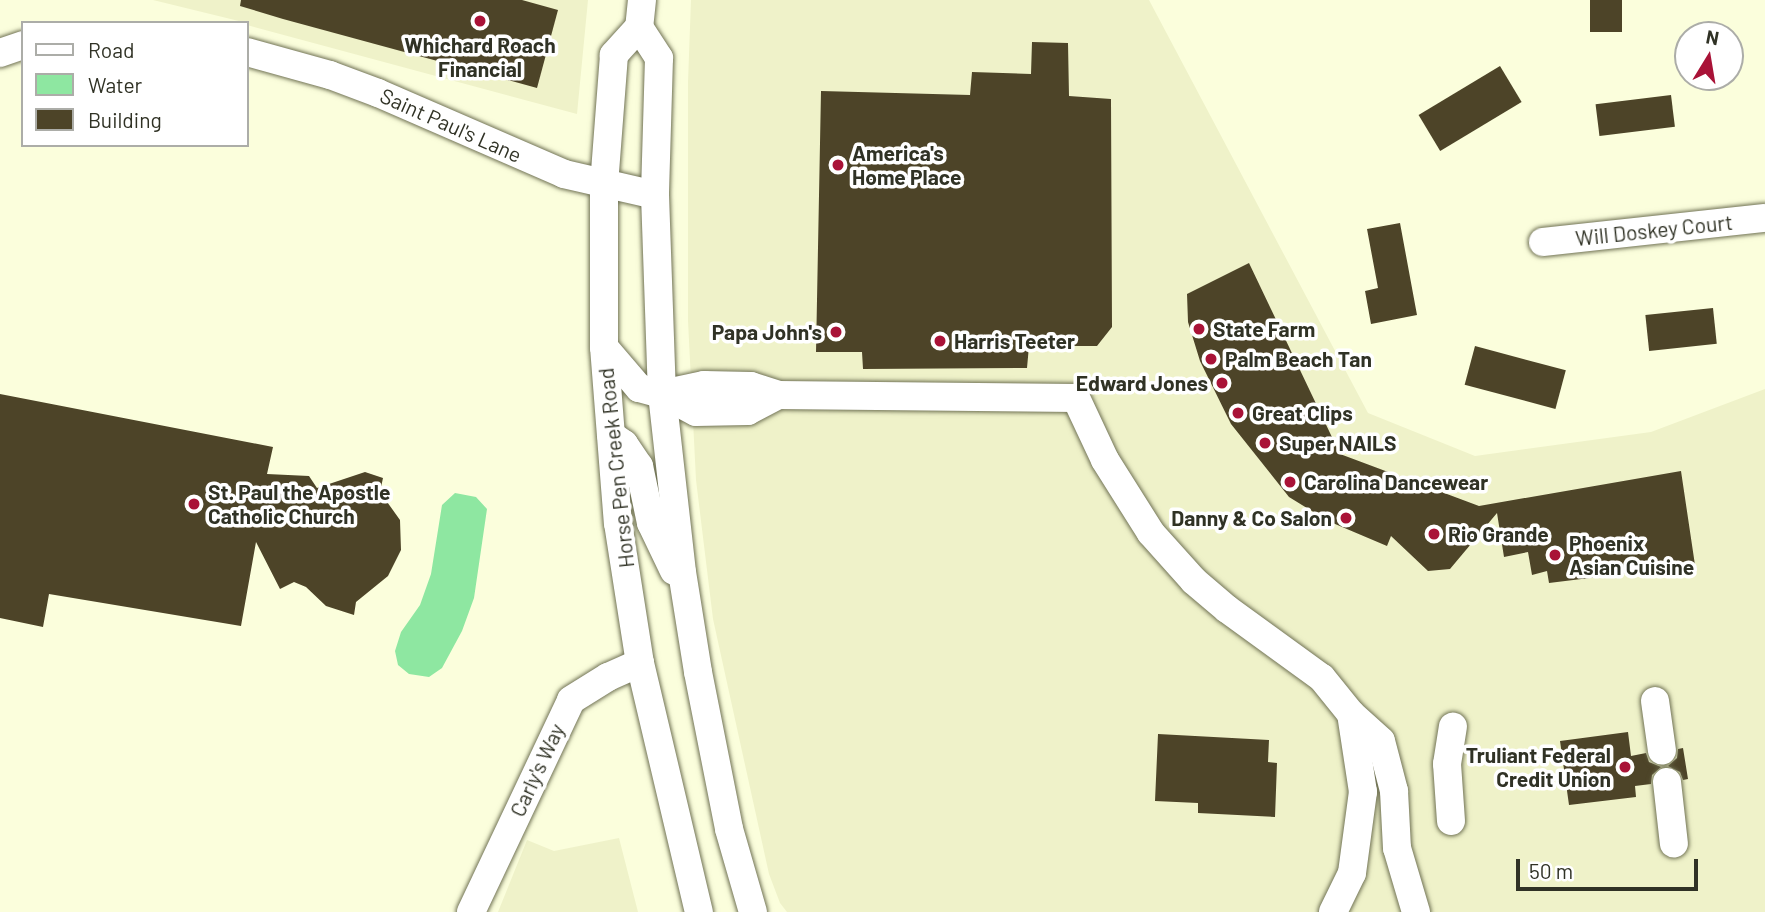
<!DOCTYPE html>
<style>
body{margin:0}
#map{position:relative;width:1765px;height:912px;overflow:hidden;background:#fbfedc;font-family:Barlow,sans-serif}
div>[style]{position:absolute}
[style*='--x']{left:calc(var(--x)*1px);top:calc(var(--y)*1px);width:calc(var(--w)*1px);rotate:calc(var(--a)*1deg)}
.built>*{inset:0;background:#eff2c9}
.water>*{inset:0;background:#8ee7a1}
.building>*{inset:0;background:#4d4428;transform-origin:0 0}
.roads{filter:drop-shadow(0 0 2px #717355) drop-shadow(0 0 2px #717355)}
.minor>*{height:28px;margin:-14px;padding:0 14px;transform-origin:14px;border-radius:14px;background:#fff}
.dots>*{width:19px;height:19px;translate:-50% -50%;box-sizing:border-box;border:4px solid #fff;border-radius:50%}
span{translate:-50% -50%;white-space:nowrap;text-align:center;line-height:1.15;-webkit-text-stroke:7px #fff;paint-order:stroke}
.poi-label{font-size:21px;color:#303225;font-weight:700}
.left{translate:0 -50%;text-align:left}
.right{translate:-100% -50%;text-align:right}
.street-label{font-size:21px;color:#303225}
.legend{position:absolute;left:21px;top:21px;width:228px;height:126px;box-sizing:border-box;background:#fff;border:2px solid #acada8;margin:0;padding:9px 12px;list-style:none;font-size:21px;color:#303225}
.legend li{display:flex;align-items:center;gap:14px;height:35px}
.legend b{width:35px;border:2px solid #acada8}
.north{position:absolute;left:1674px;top:21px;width:70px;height:70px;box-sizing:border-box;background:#fff;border:2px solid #acada8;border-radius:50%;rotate:11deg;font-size:19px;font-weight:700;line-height:28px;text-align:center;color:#303225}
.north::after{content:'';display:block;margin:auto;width:24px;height:32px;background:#a91237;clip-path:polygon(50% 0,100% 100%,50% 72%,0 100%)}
.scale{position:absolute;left:1516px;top:859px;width:182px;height:32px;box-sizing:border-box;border:4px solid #303225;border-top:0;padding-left:9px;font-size:21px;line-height:24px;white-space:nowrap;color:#303225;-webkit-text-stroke:5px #fff;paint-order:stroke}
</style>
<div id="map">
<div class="built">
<div style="clip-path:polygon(153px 0,588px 0,577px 114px,247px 25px,247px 23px)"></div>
<div style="clip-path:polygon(691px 0,1149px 0,1368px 413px,1475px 456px,1651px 432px,1765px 389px,1765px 912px,787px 912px,780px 903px,769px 874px,713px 619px,696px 480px,688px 321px,688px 82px)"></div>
<div style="clip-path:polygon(619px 838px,638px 912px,498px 912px,527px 840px,554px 851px)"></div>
</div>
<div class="water">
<div style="clip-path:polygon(455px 493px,476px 497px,487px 509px,474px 598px,462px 631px,442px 668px,429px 677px,409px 674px,398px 665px,395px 651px,401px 632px,420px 605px,431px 574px,442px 505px)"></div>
</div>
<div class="building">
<div style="clip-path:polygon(241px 0,522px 0,558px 10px,537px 88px,283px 19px,240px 6px)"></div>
<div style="left:1590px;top:0;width:32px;height:32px"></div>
<div style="clip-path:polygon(1032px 42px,1068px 43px,1069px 96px,1111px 99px,1112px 327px,1097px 346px,1029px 346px,1027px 368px,863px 369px,862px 352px,816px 352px,821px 91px,970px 95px,972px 72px,1031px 74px)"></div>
<div style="left:1500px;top:66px;width:42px;height:95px;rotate:59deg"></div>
<div style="left:1671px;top:95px;width:32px;height:76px;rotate:83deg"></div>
<div style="clip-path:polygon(1400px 223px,1417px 315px,1371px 324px,1365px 291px,1378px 288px,1367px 229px)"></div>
<div style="clip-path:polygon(1249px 263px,1340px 454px,1479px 506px,1681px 471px,1695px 565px,1549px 583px,1547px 571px,1532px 575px,1528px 552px,1504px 557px,1497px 513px,1450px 569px,1428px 571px,1391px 536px,1387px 546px,1328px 521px,1289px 497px,1231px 424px,1200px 361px,1188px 322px,1187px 294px)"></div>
<div style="left:1713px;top:308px;width:36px;height:68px;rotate:84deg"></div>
<div style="left:1475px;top:346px;width:94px;height:40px;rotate:15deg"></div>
<div style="clip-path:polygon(0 394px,273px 447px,267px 474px,309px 476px,317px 488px,365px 472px,383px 478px,380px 492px,400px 520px,401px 550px,388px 576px,356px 602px,354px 615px,326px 606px,306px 587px,294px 582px,280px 589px,256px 542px,241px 626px,49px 594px,43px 627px,0 618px)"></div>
<div style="clip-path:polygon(1628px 732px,1631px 756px,1646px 753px,1649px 762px,1661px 767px,1652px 775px,1651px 784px,1635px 786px,1636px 797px,1569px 805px,1560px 741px)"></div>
<div style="clip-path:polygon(1158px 734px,1269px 740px,1268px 762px,1277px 763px,1275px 817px,1198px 813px,1198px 803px,1155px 801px)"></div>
<div style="clip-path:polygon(1683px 748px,1688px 779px,1683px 780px,1680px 772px,1668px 766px,1677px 758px,1678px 749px)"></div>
</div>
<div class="roads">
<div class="minor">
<div style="--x:642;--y:0;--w:27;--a:96"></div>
<div style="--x:639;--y:27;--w:38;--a:132"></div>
<div style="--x:614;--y:55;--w:131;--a:94.4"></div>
<div style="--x:604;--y:186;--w:161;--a:90"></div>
<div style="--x:604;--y:347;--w:177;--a:85.5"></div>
<div style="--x:618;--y:523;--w:142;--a:81.1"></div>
<div style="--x:640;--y:663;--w:256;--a:76.7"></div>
<div style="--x:639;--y:27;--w:37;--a:57"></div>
<div style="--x:659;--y:58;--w:137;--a:91.7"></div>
<div style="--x:655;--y:195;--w:199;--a:88"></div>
<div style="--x:662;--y:394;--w:179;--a:83.6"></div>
<div style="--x:682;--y:572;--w:101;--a:80.9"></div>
<div style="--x:698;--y:672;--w:160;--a:78.8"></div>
<div style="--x:729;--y:829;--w:86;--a:73.9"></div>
<div style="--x:247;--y:52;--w:86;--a:15.5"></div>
<div style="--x:330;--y:75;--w:51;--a:20.6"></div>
<div style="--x:378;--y:93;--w:203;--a:23.5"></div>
<div style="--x:564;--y:174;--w:93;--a:13"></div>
<div style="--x:0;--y:53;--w:24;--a:-19"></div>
<div style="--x:1543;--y:242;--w:223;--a:-6.2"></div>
<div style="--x:604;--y:347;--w:54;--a:49.5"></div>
<div style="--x:639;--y:388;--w:24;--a:15"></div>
<div style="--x:662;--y:394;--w:38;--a:28"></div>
<div style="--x:696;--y:412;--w:52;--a:-1.1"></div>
<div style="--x:748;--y:411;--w:34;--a:-28"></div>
<div style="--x:662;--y:394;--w:43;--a:-12.1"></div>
<div style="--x:704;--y:385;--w:47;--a:1.2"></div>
<div style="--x:751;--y:386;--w:28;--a:18"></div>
<div style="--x:778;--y:395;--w:298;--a:0.6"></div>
<div style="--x:1076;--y:398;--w:68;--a:64.9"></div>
<div style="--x:1105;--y:460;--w:86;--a:57.8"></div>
<div style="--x:1151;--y:533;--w:64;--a:48.1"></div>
<div style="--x:1194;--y:581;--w:43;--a:40.3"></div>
<div style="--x:1227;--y:609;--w:117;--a:36"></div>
<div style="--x:1322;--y:678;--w:46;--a:51.1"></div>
<div style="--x:1351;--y:714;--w:40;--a:42"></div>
<div style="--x:1381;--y:741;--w:52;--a:75.4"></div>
<div style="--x:1394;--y:791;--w:57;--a:87"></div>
<div style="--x:1397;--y:848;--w:67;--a:73.5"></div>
<div style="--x:611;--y:435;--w:16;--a:35"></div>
<div style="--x:624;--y:444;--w:27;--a:56"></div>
<div style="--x:639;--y:466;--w:58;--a:78.1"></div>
<div style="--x:651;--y:523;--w:53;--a:64.4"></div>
<div style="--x:1655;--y:701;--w:50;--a:82"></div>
<div style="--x:1667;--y:782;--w:62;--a:83.6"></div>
<div style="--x:1451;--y:821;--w:57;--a:-94"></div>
<div style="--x:1447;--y:764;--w:38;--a:-81"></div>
<div style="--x:471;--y:912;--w:234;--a:-64.7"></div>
<div style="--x:571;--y:700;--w:44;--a:-31.9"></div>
<div style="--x:608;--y:677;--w:35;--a:-24"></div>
<div style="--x:1333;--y:912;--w:43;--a:-64"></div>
<div style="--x:1352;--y:873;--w:82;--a:-82.3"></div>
<div style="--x:1363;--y:792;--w:79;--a:-98.7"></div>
</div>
</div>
<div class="dots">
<div style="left:480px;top:21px;background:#a91237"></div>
<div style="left:838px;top:165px;background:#a91237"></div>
<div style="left:1199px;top:329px;background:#a91237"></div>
<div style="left:836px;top:332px;background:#a91237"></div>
<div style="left:940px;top:341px;background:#a91237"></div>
<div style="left:1211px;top:359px;background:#a91237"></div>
<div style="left:1222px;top:383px;background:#a91237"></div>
<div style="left:1238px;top:413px;background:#a91237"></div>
<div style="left:1265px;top:443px;background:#a91237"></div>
<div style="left:1290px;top:482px;background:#a91237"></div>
<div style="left:194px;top:504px;background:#a91237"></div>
<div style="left:1346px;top:518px;background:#a91237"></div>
<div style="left:1434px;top:534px;background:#a91237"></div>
<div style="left:1555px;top:555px;background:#a91237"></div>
<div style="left:1625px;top:767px;background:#a91237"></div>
</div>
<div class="poi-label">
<span style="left:480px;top:57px">Whichard Roach<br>Financial</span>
<span class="left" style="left:852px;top:165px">America's<br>Home Place</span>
<span class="left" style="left:1213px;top:329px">State Farm</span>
<span class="right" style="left:822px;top:332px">Papa John's</span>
<span class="left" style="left:954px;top:341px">Harris Teeter</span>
<span class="left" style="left:1225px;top:359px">Palm Beach Tan</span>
<span class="right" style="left:1208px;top:383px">Edward Jones</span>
<span class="left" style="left:1252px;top:413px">Great Clips</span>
<span class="left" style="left:1279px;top:443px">Super NAILS</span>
<span class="left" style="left:1304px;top:482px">Carolina Dancewear</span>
<span class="left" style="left:208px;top:504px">St. Paul the Apostle<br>Catholic Church</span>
<span class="right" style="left:1332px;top:518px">Danny &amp; Co Salon</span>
<span class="left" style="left:1448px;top:534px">Rio Grande</span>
<span class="left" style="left:1569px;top:555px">Phoenix<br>Asian Cuisine</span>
<span class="right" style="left:1611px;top:767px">Truliant Federal<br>Credit Union</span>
</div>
<div class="street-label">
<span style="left:451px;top:125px;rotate:24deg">Saint Paul's Lane</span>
<span style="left:1654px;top:230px;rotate:-6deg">Will Doskey Court</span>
<span style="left:616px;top:468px;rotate:-96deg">Horse Pen Creek Road</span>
<span style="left:537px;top:770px;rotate:-65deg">Carly's Way</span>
</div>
<ul class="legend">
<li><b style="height:9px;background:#fff"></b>Road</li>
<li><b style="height:19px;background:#8ee7a1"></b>Water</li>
<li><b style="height:19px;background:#4d4428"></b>Building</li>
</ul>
<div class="north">N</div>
<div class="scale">50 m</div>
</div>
